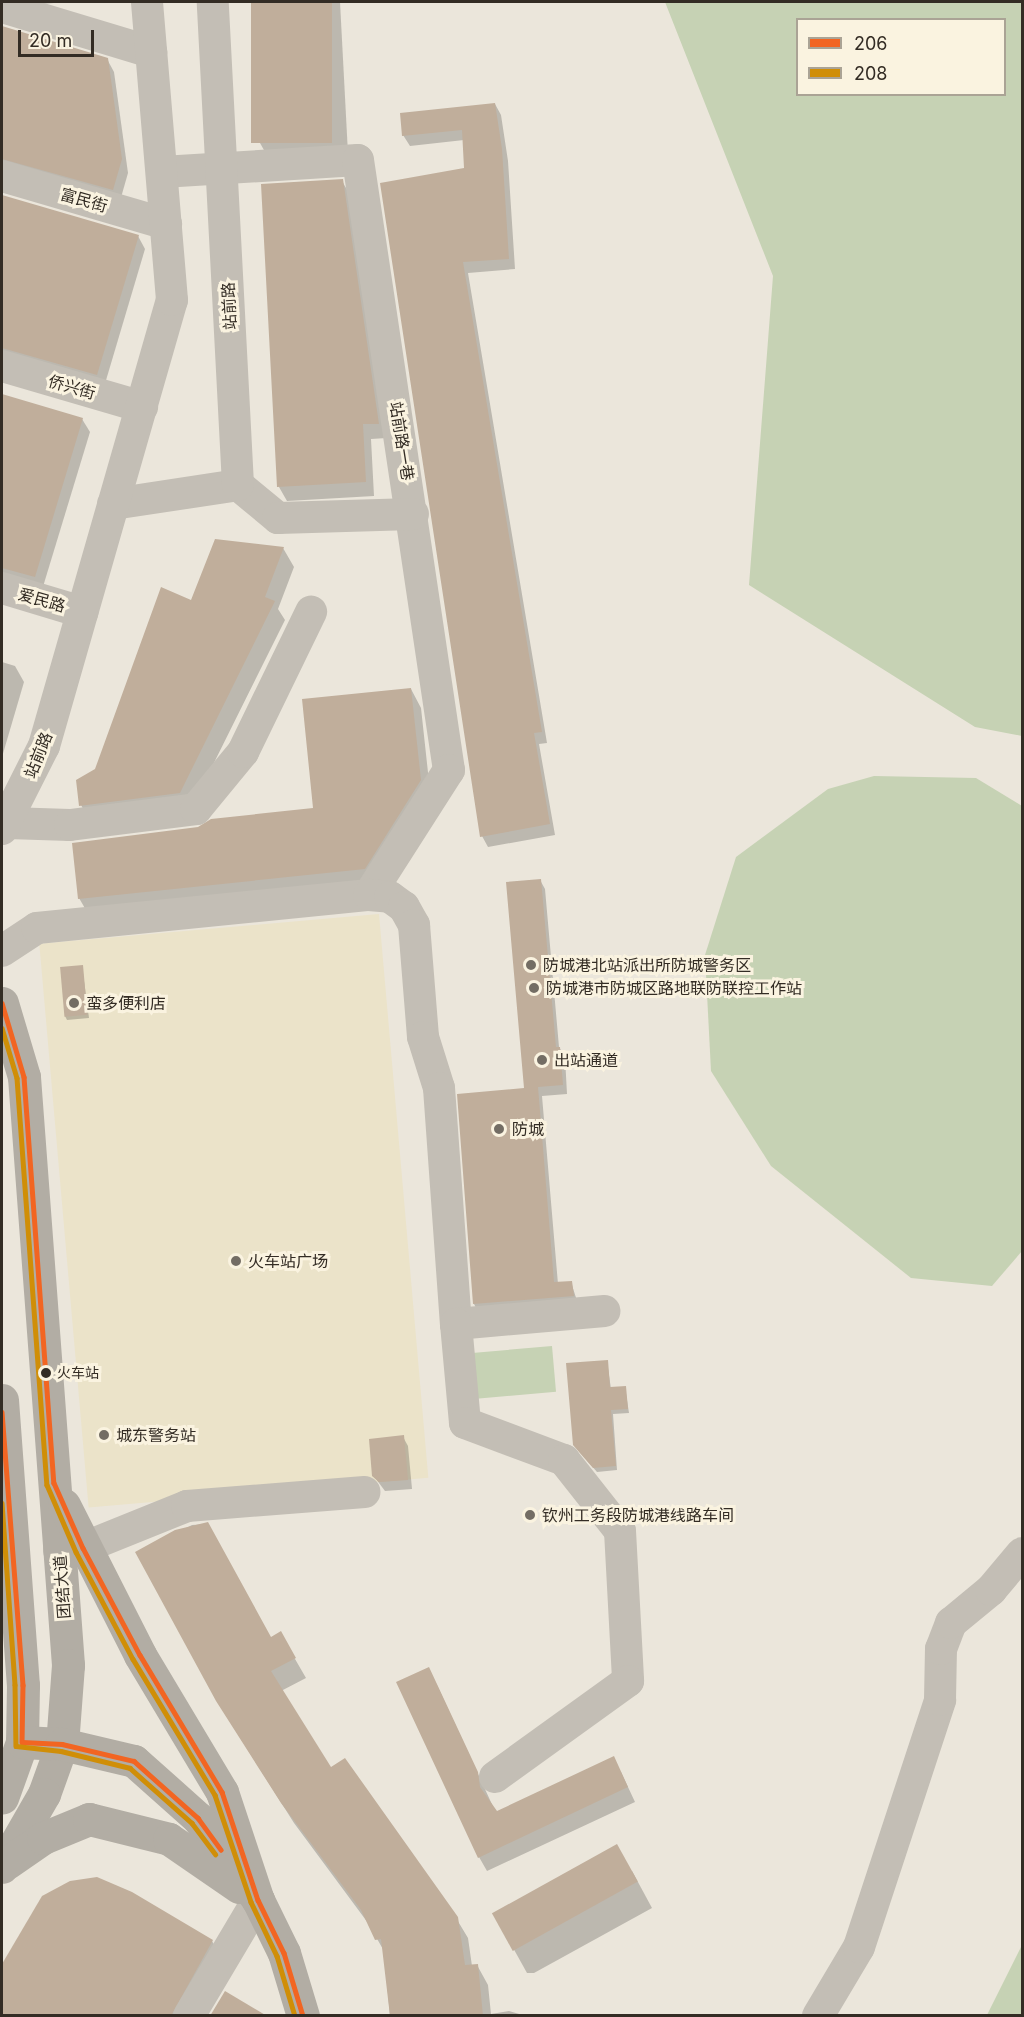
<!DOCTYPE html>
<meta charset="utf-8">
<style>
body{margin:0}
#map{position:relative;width:1024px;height:2017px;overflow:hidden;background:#ebe6db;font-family:Inter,"Noto Sans SC",sans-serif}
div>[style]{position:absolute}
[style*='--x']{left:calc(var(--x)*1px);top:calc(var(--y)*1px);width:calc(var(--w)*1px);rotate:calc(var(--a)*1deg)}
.green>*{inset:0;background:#c6d2b4;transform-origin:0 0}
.plaza>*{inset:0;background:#ebe3c9;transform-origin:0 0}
.shadow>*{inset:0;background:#0003}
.building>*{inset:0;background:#c0ae9b;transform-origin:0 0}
.minor>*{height:32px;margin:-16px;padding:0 16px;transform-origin:16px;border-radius:16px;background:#c3beb5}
.major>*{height:33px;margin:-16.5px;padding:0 16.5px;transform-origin:16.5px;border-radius:16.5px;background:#b2ada4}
.bus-1>*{height:4.5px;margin:-2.25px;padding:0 2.25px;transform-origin:2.25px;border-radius:2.25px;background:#f26522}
.bus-2>*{height:4.5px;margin:-2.25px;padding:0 2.25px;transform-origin:2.25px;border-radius:2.25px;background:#d08e07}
.dots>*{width:16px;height:16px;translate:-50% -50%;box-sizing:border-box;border:3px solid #faf3e0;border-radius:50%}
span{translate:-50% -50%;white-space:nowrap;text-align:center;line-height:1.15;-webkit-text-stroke:6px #faf3e0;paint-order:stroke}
.bus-label{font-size:14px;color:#332c24}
.left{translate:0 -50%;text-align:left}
.street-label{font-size:16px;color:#332c24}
.poi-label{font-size:16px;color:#332c24}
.frame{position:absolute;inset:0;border:3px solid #332c24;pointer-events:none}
.legend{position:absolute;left:796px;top:18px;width:210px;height:78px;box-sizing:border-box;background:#faf3e0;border:2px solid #aaa395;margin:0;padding:8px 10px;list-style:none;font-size:18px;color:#332c24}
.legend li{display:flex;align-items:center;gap:12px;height:30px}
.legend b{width:30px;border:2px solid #aaa395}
.scale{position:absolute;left:18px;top:30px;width:76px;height:27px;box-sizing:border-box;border:3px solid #332c24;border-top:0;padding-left:8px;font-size:18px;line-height:21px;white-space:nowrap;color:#332c24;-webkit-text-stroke:4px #faf3e0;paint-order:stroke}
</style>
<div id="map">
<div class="green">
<div style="clip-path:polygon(evenodd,665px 2px,1022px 2px,1022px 736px,975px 727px,749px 585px,773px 276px,665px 2px,798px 20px,1004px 20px,1004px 94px,798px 94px,798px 20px)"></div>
<div style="clip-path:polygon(874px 776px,976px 778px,1022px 806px,1022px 1251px,992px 1286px,911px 1278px,771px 1166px,711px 1071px,705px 955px,736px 857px,828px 789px)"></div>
<div style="left:552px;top:1346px;width:46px;height:80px;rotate:85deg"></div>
<div style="clip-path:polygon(1022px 1945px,1022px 2015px,987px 2015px)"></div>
</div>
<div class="plaza">
<div style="left:379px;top:914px;width:566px;height:341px;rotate:85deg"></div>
</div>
<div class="shadow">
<div style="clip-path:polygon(6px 2px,68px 2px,26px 5px)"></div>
<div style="clip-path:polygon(253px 2px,340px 2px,348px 154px,269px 159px,260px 143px)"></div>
<div style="clip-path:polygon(2px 27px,107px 59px,114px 72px,128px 173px,120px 201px,2px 174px)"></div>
<div style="clip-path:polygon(495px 104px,501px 115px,508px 161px,515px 269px,468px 273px,547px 743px,539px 744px,555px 835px,488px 847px,482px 836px,381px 184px,466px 170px,464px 140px,410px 146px,403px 135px)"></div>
<div style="clip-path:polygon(342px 181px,350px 195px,387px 438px,371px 439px,374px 496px,287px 501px,279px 487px)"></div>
<div style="clip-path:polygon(2px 196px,138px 236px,145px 249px,104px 387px,2px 357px)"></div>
<div style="clip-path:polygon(2px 395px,82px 419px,90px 432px,42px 590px,2px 578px)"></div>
<div style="clip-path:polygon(283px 548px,294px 567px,278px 609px,285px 620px,190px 811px,92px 824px,81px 805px,96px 770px)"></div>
<div style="clip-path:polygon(2px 662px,15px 666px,24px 682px,2px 757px)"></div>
<div style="clip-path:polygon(411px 689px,421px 708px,431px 800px,375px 887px,90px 917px,79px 898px,199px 828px,314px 810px)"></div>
<div style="clip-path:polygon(540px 880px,545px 889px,559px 1047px,565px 1057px,567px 1094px,542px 1096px,558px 1284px,571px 1282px,578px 1304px,479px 1313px,474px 1304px,459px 1095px,526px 1090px)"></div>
<div style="clip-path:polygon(82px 966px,89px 1018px,67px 1020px,65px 1016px)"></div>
<div style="clip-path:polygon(607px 1361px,611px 1389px,625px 1387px,629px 1413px,613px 1414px,617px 1470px,597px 1472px,577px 1449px)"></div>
<div style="clip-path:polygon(403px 1437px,408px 1446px,412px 1489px,385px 1491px,373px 1475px)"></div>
<div style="clip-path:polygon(207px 1524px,271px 1639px,280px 1633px,306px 1678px,281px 1691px,331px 1770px,456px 1918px,468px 1938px,472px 1966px,477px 1965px,488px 1985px,491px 2014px,509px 2011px,526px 2016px,390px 2016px,384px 1951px,368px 1923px,294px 1823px,229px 1720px,137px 1553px,192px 1525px)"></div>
<div style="clip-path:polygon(436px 1683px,496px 1813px,621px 1772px,635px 1802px,487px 1871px,479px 1857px)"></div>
<div style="clip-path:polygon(632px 1871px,652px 1908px,534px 1973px,527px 1973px,512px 1946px)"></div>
<div style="clip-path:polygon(43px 1897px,212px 1941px,223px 1960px,190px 2016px,2px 2016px,2px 1967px)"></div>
</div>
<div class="building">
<div style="left:251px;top:2px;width:81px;height:141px"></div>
<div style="clip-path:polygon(2px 26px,108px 58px,122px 159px,113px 190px,2px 159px)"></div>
<div style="clip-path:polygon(495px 103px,502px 149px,509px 259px,463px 262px,542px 732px,534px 733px,550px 824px,480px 837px,380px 183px,464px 168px,462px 130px,402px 136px,400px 113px)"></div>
<div style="clip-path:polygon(343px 179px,379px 424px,363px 424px,366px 482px,277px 487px,261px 184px)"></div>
<div style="clip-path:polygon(2px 195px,139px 235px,97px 375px,2px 348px)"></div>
<div style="clip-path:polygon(2px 394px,83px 418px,35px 577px,2px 568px)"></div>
<div style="clip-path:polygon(215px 539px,284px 547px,265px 597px,275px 601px,180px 793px,79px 806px,76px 780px,95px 769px,161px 587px,191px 600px)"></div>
<div style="clip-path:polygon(411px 688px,421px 780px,365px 869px,78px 899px,72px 843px,198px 827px,211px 819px,313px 808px,302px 699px)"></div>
<div style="clip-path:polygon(541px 879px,556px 1047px,560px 1047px,563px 1085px,538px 1087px,554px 1282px,572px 1281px,574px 1296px,473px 1304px,457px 1094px,524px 1088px,506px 882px)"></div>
<div style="left:83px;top:965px;width:50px;height:23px;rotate:85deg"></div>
<div style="clip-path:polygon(608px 1360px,610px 1387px,626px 1386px,628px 1409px,611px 1410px,616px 1466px,593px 1468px,573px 1445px,566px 1363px)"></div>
<div style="clip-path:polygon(404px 1435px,408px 1480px,379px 1482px,372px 1476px,369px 1439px)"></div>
<div style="clip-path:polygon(208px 1522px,271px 1637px,281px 1631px,296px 1658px,271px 1671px,331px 1767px,345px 1758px,458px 1917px,465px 1965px,478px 1964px,483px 2016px,390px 2016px,381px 1939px,375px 1940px,361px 1910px,281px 1803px,216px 1701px,135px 1552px,175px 1530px)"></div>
<div style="clip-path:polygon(429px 1667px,478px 1772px,480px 1787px,497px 1811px,614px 1756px,628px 1787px,478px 1858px,396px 1682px)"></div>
<div style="left:617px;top:1844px;width:43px;height:143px;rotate:61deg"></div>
<div style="clip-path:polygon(97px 1877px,132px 1892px,213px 1940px,171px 2016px,2px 2016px,2px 1964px,42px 1896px,70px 1881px)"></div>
<div style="clip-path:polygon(225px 1991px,267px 2016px,210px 2016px)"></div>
</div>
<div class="minor">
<div style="--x:2;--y:7;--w:156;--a:16.8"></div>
<div style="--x:162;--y:172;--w:196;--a:-3.5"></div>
<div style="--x:358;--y:160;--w:617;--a:81.52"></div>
<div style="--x:449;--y:770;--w:148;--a:122.6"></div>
<div style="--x:2;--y:176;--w:171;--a:16.3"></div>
<div style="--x:2;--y:366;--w:146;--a:16.3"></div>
<div style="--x:238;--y:485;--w:52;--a:39.5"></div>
<div style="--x:278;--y:518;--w:135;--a:-1.7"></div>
<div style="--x:113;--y:504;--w:126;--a:-8.6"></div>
<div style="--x:238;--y:485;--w:484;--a:-93"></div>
<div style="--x:2;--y:588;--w:84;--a:16.7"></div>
<div style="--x:8;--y:823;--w:62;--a:1.8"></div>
<div style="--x:70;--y:825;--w:127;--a:-7.2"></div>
<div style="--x:196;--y:809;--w:74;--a:-50.5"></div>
<div style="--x:243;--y:752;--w:156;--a:-64.1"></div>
<div style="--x:2;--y:829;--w:93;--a:-63.2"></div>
<div style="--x:44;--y:746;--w:464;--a:-74"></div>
<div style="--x:172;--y:300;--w:299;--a:-94.8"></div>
<div style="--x:2;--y:951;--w:42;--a:-33.3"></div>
<div style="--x:37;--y:928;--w:334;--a:-5.7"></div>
<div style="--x:369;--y:895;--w:21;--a:5"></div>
<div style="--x:390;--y:897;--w:17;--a:36"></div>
<div style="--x:404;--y:907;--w:21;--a:61"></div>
<div style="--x:414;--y:925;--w:112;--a:85.4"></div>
<div style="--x:423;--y:1037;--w:53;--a:72.6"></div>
<div style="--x:439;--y:1088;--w:237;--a:85.9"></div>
<div style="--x:456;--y:1324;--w:149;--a:-5"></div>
<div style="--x:456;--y:1324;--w:99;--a:84.8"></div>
<div style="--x:465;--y:1423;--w:106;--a:20.5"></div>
<div style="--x:564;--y:1460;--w:90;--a:51.7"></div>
<div style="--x:620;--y:1531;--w:150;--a:86.9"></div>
<div style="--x:628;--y:1681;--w:164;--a:144.2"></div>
<div style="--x:59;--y:1550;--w:24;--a:-5"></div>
<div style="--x:83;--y:1548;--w:112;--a:-22"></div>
<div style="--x:187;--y:1506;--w:178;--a:-4.5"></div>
<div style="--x:189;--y:2016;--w:135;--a:-59.3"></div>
<div style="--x:818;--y:2016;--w:80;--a:-59.3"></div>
<div style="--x:859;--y:1947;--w:260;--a:-71.8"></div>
<div style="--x:940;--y:1700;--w:51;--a:-88.9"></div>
<div style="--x:941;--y:1649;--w:28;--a:-69"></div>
<div style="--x:951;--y:1623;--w:52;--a:-39.5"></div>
<div style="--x:991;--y:1590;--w:48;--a:-50"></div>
</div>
<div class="major">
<div style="--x:2;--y:1003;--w:77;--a:73.4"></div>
<div style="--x:24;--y:1077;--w:590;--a:85.72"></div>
<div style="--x:68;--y:1665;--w:79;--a:94.3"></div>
<div style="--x:62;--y:1744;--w:53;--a:109.8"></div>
<div style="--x:44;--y:1794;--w:84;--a:119.9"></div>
<div style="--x:2;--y:1400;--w:286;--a:85.8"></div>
<div style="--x:23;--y:1685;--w:57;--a:91"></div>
<div style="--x:22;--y:1742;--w:59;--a:109.7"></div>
<div style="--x:64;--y:1505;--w:168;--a:63.1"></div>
<div style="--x:140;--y:1655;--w:160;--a:59.1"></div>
<div style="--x:222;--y:1792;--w:114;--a:71.6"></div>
<div style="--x:22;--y:1742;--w:40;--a:2.9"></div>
<div style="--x:62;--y:1744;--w:74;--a:13.3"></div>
<div style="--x:134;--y:1761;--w:86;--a:41.7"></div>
<div style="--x:198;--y:1818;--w:102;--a:53.8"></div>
<div style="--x:258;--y:1900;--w:59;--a:63.9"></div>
<div style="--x:284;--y:1953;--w:66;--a:73.2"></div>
<div style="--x:7;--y:1863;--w:44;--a:-34.8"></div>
<div style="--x:43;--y:1838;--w:50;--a:-22.4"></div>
<div style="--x:89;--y:1819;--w:82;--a:14"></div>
<div style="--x:169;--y:1839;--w:85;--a:34.4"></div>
</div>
<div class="bus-1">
<div style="--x:2;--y:1003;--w:77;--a:73.4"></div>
<div style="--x:24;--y:1077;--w:407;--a:85.8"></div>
<div style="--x:54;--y:1483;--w:71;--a:66"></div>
<div style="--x:83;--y:1548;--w:121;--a:62"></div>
<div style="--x:140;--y:1655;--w:160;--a:59.1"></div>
<div style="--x:222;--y:1792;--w:114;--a:71.6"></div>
<div style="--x:258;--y:1900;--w:59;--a:63.9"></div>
<div style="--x:284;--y:1953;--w:66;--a:73.2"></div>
<div style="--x:2;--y:1412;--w:274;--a:85.6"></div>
<div style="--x:23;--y:1685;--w:57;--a:91"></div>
<div style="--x:22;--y:1742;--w:40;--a:2.9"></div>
<div style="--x:62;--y:1744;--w:74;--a:13.3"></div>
<div style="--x:134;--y:1761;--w:86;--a:41.7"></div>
<div style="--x:198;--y:1818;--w:39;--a:54"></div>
</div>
<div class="bus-2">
<div style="--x:2;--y:1028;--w:52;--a:73.3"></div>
<div style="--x:17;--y:1078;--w:408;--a:85.8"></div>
<div style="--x:47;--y:1485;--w:73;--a:66.6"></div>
<div style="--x:76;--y:1552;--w:121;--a:62"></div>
<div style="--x:133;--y:1659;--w:159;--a:58.9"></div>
<div style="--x:215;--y:1795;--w:113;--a:71.4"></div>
<div style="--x:251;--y:1902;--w:60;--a:64.3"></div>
<div style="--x:277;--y:1956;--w:63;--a:73.3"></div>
<div style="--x:2;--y:1503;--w:182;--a:85.9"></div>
<div style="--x:15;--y:1685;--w:61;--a:89.1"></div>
<div style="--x:16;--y:1746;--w:45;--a:6.3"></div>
<div style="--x:61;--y:1751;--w:71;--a:13.8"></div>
<div style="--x:130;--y:1768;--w:83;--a:41.6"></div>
<div style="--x:192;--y:1823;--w:39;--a:53"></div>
</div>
<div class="dots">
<div style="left:531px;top:965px;background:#736d64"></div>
<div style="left:534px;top:988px;background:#736d64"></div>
<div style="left:74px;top:1003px;background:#736d64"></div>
<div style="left:542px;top:1060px;background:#736d64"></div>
<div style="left:499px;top:1129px;background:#736d64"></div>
<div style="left:236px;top:1261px;background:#736d64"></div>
<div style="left:46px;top:1373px;background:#332c24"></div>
<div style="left:104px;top:1435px;background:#736d64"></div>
<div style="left:530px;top:1515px;background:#736d64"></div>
</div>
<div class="bus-label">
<span class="left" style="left:57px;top:1373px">火车站</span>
</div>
<div class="street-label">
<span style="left:84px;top:200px;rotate:16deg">富民街</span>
<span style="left:229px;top:306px;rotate:-93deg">站前路</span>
<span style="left:72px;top:387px;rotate:16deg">侨兴街</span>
<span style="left:402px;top:441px;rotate:81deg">站前路一巷</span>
<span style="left:42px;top:600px;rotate:16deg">爱民路</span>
<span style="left:38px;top:755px;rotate:-68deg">站前路</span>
<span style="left:62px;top:1587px;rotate:-94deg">团结大道</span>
</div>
<div class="poi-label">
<span class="left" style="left:543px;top:965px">防城港北站派出所防城警务区</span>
<span class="left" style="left:546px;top:988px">防城港市防城区路地联防联控工作站</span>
<span class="left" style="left:86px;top:1003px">蛮多便利店</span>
<span class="left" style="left:554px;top:1060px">出站通道</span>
<span class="left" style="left:512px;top:1129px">防城</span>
<span class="left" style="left:248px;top:1261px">火车站广场</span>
<span class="left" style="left:116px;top:1435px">城东警务站</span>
<span class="left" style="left:542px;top:1515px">钦州工务段防城港线路车间</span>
</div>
<div class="frame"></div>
<ul class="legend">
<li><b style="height:8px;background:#f26522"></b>206</li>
<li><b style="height:8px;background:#d08e07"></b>208</li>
</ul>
<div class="scale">20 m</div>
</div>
